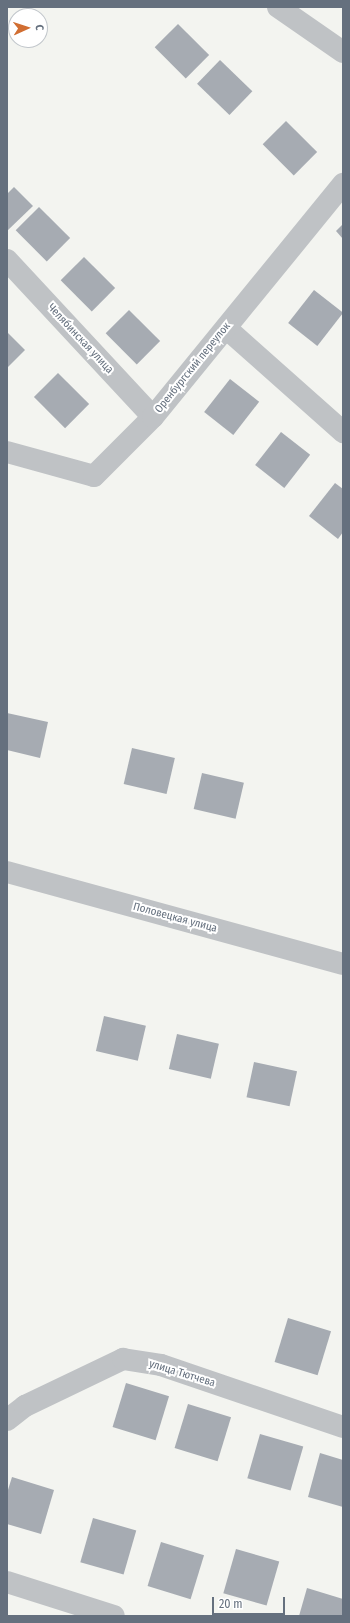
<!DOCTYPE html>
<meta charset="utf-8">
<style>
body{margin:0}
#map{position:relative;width:350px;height:1623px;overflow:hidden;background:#f3f4f0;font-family:"Fira Sans Condensed",sans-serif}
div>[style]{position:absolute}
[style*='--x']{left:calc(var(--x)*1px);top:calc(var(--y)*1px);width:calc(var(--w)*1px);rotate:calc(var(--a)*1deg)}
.building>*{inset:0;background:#a6abb2;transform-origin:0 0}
.minor>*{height:22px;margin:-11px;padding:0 11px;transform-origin:11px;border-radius:11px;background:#bfc2c5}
span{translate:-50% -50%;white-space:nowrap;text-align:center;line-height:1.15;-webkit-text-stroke:4px #fff;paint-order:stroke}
.street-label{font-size:11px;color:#65707e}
.frame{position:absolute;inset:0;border:8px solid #65707e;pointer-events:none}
.north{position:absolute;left:8px;top:8px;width:40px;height:40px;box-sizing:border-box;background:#fff;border:1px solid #c1c6cb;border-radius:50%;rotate:87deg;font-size:11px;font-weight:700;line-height:16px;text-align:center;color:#65707e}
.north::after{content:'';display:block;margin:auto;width:14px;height:18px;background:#d16e32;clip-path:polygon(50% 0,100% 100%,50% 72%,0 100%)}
.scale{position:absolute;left:212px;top:1597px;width:73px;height:18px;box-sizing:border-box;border:2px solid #65707e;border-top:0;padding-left:5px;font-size:12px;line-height:14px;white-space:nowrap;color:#65707e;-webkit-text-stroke:3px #fff;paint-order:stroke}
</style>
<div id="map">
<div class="building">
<div style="left:178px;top:24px;width:44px;height:33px;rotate:45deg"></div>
<div style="left:220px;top:60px;width:45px;height:33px;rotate:44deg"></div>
<div style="left:286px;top:121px;width:44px;height:33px;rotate:45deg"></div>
<div style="clip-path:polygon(14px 187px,33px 206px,7px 231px,7px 194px)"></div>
<div style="left:39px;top:207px;width:44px;height:33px;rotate:45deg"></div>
<div style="clip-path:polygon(343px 224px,343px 239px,336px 231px)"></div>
<div style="left:84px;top:257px;width:44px;height:33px;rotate:45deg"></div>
<div style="left:314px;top:290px;width:37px;height:42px;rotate:38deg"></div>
<div style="left:129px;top:310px;width:44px;height:33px;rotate:45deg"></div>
<div style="clip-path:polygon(7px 332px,25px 350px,7px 368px)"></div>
<div style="left:58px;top:373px;width:44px;height:34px;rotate:45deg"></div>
<div style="left:230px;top:379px;width:37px;height:42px;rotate:38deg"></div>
<div style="left:281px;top:432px;width:37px;height:42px;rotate:38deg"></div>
<div style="clip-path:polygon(335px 483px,343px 489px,343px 532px,338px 539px,309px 516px)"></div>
<div style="clip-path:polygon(7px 713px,48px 722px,40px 758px,7px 750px)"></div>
<div style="left:132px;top:748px;width:44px;height:37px;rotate:13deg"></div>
<div style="left:202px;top:773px;width:43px;height:37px;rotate:13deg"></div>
<div style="left:104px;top:1016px;width:43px;height:36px;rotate:13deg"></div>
<div style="left:177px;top:1034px;width:43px;height:36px;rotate:13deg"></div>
<div style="left:254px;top:1062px;width:44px;height:36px;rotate:12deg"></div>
<div style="left:288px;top:1318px;width:45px;height:46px;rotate:17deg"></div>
<div style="left:126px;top:1383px;width:45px;height:46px;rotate:17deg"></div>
<div style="left:188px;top:1404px;width:45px;height:46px;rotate:17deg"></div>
<div style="left:260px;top:1434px;width:45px;height:46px;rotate:16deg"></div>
<div style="clip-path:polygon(320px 1453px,343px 1460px,343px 1507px,308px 1497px)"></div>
<div style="clip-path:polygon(12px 1477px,54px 1490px,41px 1534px,7px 1524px,7px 1493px)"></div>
<div style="left:93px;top:1518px;width:45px;height:46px;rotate:16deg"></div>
<div style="left:161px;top:1542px;width:45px;height:46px;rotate:17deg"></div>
<div style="left:236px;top:1549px;width:45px;height:46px;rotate:16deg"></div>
<div style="clip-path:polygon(307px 1588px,343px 1599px,343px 1616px,299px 1616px)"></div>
</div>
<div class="minor">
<div style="--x:278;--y:7;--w:79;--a:34.7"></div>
<div style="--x:7;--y:260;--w:214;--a:47.1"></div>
<div style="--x:226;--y:328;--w:157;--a:41.6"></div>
<div style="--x:7;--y:452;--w:90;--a:15.4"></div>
<div style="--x:94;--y:476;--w:83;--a:-45"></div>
<div style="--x:153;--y:417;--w:301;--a:-50.8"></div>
<div style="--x:7;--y:872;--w:348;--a:15.3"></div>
<div style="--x:7;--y:1420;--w:23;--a:-38"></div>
<div style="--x:25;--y:1406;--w:109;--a:-25.6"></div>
<div style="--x:123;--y:1359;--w:38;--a:9"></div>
<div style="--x:161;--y:1365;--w:192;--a:18.8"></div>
<div style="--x:7;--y:1582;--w:112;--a:17.6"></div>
</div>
<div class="street-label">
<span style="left:80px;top:339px;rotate:47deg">Челябинская улица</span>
<span style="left:193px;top:368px;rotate:-51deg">Оренбургский переулок</span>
<span style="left:175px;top:918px;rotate:15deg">Половецкая улица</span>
<span style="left:182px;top:1374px;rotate:17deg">улица Тютчева</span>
</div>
<div class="frame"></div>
<div class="north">С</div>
<div class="scale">20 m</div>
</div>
